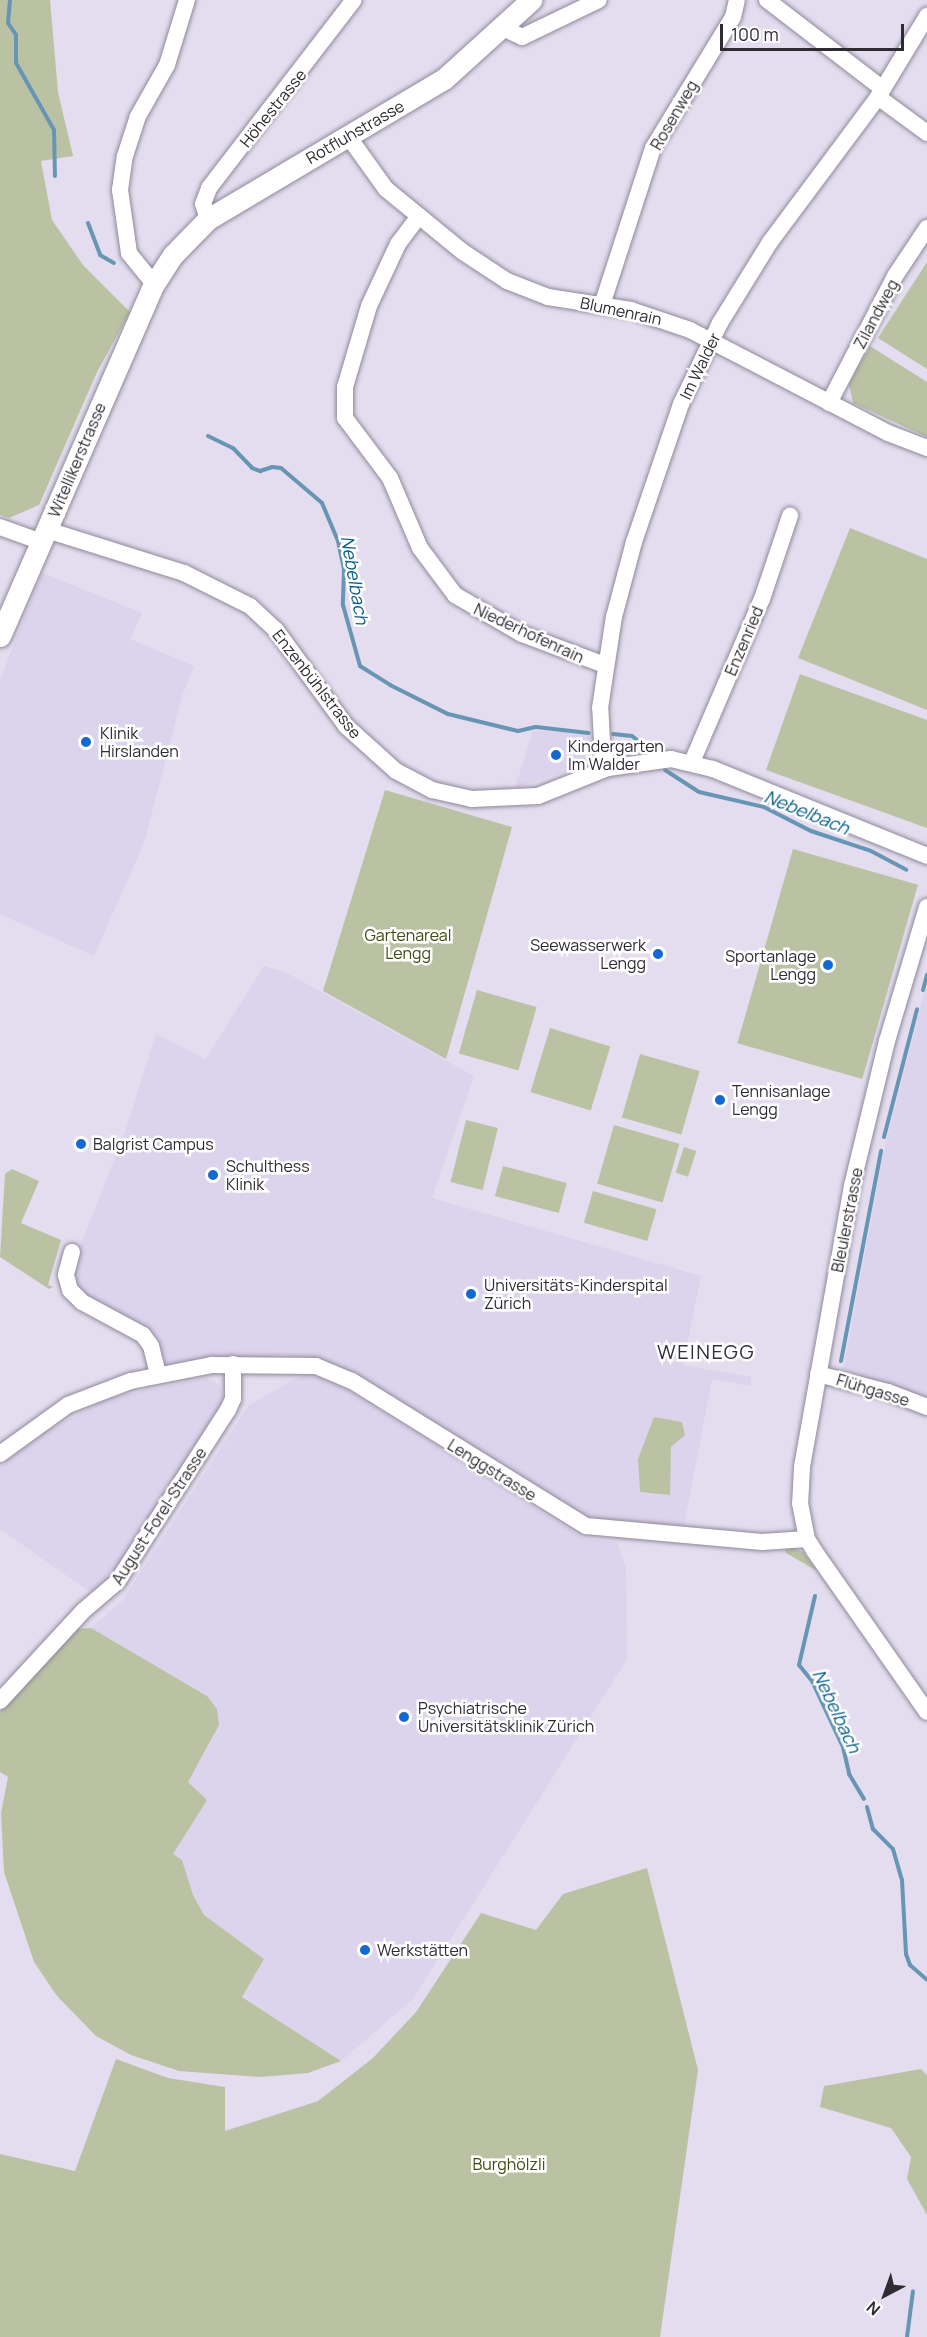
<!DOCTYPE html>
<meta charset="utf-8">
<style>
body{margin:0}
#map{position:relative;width:927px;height:2337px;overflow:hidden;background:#e3ddef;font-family:Manrope,sans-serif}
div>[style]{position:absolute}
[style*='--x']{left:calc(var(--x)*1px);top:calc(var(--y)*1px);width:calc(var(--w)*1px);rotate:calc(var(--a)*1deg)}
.built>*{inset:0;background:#dcd3ec}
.green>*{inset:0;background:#bbc2a4;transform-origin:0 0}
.stream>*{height:4px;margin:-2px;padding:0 2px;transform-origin:2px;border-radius:2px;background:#6796b5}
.roads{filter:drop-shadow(0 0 2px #8f899a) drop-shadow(0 0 2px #8f899a)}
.minor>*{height:16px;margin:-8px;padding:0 8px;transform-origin:8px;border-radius:8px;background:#fff}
.major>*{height:21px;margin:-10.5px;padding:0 10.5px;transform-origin:10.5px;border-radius:10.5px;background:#fff}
.dots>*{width:16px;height:16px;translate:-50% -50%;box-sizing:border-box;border:3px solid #fff;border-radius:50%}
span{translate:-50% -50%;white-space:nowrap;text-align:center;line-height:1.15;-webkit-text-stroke:5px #fff;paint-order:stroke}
.street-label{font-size:16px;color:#2e2b32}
.poi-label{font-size:16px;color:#2e2b32}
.left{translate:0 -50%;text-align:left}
.right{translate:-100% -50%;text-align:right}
.park-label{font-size:16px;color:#414b12}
.water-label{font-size:18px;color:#075e88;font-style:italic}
.quarter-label{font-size:20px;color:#342e3c;letter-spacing:1.5px}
.north{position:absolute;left:855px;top:2265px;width:60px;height:60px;-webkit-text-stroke:4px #fff;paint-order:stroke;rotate:221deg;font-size:16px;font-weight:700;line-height:24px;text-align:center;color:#2e2b32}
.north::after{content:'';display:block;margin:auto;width:21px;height:27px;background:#2e2b32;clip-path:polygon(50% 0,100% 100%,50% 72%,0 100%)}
.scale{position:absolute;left:720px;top:24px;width:184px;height:27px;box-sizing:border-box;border:3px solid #2e2b32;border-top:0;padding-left:8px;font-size:18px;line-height:21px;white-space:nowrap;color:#2e2b32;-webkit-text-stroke:4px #fff;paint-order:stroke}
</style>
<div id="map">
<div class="built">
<div style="clip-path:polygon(42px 573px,142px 613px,130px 639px,194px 666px,182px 696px,144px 843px,94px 956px,0 914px,0 680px)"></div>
<div style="clip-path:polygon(533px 731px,589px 733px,592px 746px,585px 765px,515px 788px)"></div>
<div style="clip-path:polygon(264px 966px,285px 972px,474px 1076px,432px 1198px,701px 1276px,683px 1365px,751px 1377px,751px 1386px,712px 1379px,683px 1531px,596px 1523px,355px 1374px,321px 1359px,284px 1355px,159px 1366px,155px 1345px,80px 1293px,74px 1284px,72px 1267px,125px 1132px,156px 1034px,206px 1059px)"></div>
<div style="clip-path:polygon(927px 982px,927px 1397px,843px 1370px,884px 1151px)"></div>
<div style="clip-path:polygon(304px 1374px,328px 1378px,583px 1538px,617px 1542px,626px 1568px,627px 1659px,413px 1999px,341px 2061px,242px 1996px,264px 1959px,204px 1915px,193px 1895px,182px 1860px,172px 1854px,206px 1800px,188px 1782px,219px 1725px,207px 1696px,91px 1628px,122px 1601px,249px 1405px)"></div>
<div style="clip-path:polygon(205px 1378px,215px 1381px,221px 1388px,223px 1400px,218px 1410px,112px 1575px,93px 1594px,0 1529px,0 1466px,43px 1433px,109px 1398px)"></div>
</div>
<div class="green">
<div style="clip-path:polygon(0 0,50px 0,58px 92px,73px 156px,41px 161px,52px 220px,83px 265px,130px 312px,97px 372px,39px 505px,9px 518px,0 515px)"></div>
<div style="clip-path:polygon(927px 262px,927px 369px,878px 338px)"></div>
<div style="clip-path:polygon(870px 346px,927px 382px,927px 437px,853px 403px,849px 384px)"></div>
<div style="clip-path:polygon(850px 528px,927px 559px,927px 710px,798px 658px)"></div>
<div style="clip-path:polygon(800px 674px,927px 720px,927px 828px,766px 770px)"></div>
<div style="clip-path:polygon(385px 790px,512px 827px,446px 1059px,323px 991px)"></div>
<div style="left:793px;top:849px;width:130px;height:202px;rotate:16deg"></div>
<div style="left:477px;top:990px;width:62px;height:66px;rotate:16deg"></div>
<div style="left:550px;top:1028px;width:63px;height:67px;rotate:17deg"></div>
<div style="left:640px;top:1054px;width:62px;height:66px;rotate:16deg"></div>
<div style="left:466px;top:1120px;width:33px;height:64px;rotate:14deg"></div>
<div style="left:614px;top:1125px;width:68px;height:61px;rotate:16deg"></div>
<div style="left:684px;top:1147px;width:13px;height:27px;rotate:18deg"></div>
<div style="left:503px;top:1166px;width:66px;height:31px;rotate:15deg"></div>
<div style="clip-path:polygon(12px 1169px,39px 1181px,21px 1223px,61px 1240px,48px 1285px,53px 1287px,49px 1289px,0 1257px,5px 1174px)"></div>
<div style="left:593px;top:1191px;width:66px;height:33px;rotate:16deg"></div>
<div style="clip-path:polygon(654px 1417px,682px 1422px,685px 1435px,671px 1447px,670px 1495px,640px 1492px,638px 1459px)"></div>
<div style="clip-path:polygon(792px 1548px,803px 1552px,817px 1571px,786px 1553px,785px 1549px)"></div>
<div style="clip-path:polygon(91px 1628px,207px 1696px,217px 1709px,219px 1725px,188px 1782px,207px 1800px,173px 1854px,182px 1860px,193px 1895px,204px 1915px,264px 1959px,242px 1997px,341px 2061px,308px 2073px,260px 2077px,179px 2071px,131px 2055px,96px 2036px,57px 1996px,34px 1962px,4px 1872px,1px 1813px,8px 1777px,0 1772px,0 1712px,74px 1629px)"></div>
<div style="clip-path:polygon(647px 1868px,698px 2070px,660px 2337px,0 2337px,0 2154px,75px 2171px,116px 2059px,168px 2078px,225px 2087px,225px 2131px,318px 2101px,373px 2058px,416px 2012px,481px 1913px,536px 1930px,563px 1894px)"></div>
<div style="clip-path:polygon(921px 2069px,927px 2075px,927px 2215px,907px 2179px,911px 2157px,891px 2128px,820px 2107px,824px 2086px)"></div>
</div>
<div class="stream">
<div style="--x:10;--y:0;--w:23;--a:95"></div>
<div style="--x:8;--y:23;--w:14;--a:56"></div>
<div style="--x:16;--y:35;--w:28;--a:90"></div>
<div style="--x:16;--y:63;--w:77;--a:60.4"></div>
<div style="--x:54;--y:130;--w:46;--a:88.8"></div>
<div style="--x:88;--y:223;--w:34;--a:69"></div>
<div style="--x:100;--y:255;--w:16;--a:30"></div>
<div style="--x:208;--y:436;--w:28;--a:26"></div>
<div style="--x:233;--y:448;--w:28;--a:46"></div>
<div style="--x:252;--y:468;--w:9;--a:21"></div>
<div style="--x:260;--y:471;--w:13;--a:-18"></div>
<div style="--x:272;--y:467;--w:9;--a:6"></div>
<div style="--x:281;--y:468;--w:54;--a:40.5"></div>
<div style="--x:322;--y:503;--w:41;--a:67.2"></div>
<div style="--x:338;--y:541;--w:30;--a:78"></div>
<div style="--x:344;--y:570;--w:35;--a:92"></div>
<div style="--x:343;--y:605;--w:63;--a:74.4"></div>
<div style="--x:360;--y:666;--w:36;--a:32"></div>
<div style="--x:390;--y:685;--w:65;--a:26.6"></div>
<div style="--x:448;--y:714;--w:72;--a:13.7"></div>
<div style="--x:518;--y:731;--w:18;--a:-13"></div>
<div style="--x:536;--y:727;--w:53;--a:6.5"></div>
<div style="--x:613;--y:734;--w:19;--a:6"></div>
<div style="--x:632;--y:736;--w:18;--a:38"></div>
<div style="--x:665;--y:770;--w:40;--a:32.9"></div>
<div style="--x:699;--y:792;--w:67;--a:13"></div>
<div style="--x:764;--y:807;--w:53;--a:27.1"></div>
<div style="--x:811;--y:831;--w:63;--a:18.4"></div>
<div style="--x:871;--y:851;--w:40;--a:28"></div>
<div style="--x:923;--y:990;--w:16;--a:-75"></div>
<div style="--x:884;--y:1137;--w:132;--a:-75.5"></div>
<div style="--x:841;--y:1361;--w:214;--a:-79.2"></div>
<div style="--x:815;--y:1596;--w:71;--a:103.1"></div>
<div style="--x:799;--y:1665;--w:21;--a:51"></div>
<div style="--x:812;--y:1681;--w:73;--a:64.8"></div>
<div style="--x:843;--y:1747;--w:28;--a:77"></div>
<div style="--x:849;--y:1774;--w:29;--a:59"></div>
<div style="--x:867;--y:1807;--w:23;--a:75"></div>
<div style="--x:873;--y:1829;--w:28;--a:45"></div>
<div style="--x:893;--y:1849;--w:32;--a:74"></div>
<div style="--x:902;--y:1880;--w:74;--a:86.9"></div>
<div style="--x:906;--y:1954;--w:12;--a:70"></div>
<div style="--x:910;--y:1965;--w:23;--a:41"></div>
<div style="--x:907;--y:2337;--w:46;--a:-82.6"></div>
</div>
<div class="roads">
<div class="minor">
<div style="--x:767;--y:0;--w:146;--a:37.5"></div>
<div style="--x:503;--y:28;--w:21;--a:25"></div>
<div style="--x:522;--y:37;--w:85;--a:-25.7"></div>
<div style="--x:878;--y:97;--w:61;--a:36.3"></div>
<div style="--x:348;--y:136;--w:65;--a:54.4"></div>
<div style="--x:386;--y:189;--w:99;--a:39.3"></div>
<div style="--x:463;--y:252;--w:53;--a:33.4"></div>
<div style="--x:507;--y:281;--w:44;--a:21.3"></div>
<div style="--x:548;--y:297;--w:84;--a:8.9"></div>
<div style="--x:631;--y:310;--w:62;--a:18.7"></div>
<div style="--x:690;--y:330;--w:223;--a:27.5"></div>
<div style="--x:888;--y:433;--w:42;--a:21"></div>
<div style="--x:419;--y:216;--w:35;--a:127"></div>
<div style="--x:398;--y:244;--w:68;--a:115.1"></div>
<div style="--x:369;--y:306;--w:84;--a:106.5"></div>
<div style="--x:345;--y:387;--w:31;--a:90"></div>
<div style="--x:345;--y:418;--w:75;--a:53.1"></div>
<div style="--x:390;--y:478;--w:76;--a:66.8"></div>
<div style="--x:420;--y:548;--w:59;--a:53.3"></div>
<div style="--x:455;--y:595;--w:78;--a:30.2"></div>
<div style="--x:522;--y:634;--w:89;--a:20.5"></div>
<div style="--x:208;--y:219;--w:16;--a:-108"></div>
<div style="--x:203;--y:204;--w:17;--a:-69"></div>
<div style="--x:209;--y:188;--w:237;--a:-52.4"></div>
<div style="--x:154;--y:284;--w:40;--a:-129"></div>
<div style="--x:129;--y:253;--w:64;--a:-98.1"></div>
<div style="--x:120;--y:190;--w:34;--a:-82"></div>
<div style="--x:125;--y:156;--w:40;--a:-72"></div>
<div style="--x:137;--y:118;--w:61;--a:-60.5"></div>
<div style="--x:167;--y:65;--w:68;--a:-72.9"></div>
<div style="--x:602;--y:305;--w:165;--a:-72"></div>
<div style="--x:653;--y:148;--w:153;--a:-58.6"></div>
<div style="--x:733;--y:17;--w:17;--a:-77"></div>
<div style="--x:829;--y:403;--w:143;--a:-62.5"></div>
<div style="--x:895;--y:276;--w:58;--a:-56.3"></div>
<div style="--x:0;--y:527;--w:45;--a:19.7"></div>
<div style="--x:47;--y:530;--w:144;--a:17.4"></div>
<div style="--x:184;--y:573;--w:74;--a:26.6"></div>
<div style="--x:250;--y:606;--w:35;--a:43"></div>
<div style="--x:276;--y:630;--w:119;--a:53.9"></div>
<div style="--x:346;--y:726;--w:67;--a:42"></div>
<div style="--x:396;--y:771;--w:41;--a:27.8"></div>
<div style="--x:432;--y:790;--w:41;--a:12.7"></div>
<div style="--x:472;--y:799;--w:66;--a:-2.6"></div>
<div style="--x:538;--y:796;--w:75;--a:-21.8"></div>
<div style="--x:608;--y:768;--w:64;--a:-8.1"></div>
<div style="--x:671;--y:759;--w:43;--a:13.4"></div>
<div style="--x:713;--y:769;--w:231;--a:22.1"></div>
<div style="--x:692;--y:762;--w:177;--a:-66.8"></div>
<div style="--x:762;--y:599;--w:88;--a:-71.4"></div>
<div style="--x:608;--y:768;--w:28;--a:-103"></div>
<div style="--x:602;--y:741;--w:33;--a:-93"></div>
<div style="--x:600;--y:708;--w:92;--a:-81.3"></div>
<div style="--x:614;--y:617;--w:78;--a:-75.1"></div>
<div style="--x:634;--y:542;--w:146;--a:-71.2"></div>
<div style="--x:681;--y:404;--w:90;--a:-64.3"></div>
<div style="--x:720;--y:323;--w:95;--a:-58.3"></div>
<div style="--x:770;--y:242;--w:181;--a:-53.3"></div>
<div style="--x:878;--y:97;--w:95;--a:-58.8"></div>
<div style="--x:927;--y:907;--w:140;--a:106.6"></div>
<div style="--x:887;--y:1041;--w:149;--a:103.6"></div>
<div style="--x:852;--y:1186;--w:286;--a:100.1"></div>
<div style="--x:802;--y:1468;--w:35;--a:93"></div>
<div style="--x:800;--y:1503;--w:37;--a:79"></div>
<div style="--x:807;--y:1539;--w:15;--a:58"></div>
<div style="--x:815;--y:1552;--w:195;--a:55"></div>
<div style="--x:72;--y:1252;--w:24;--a:105"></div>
<div style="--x:66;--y:1275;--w:16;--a:75"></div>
<div style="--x:70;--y:1290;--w:17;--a:45"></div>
<div style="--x:82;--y:1302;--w:69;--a:28.4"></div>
<div style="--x:143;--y:1335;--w:14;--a:54"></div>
<div style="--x:151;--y:1346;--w:29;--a:76"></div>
<div style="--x:818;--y:1374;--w:72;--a:14.4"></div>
<div style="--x:888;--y:1392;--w:42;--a:21"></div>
<div style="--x:0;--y:1454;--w:84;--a:-35.8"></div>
<div style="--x:68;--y:1405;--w:67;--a:-20.9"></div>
<div style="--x:131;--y:1381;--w:83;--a:-11.2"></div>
<div style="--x:212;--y:1365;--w:104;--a:0.6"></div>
<div style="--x:316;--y:1366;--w:39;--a:23"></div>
<div style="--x:352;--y:1381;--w:275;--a:31.8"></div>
<div style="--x:586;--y:1526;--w:177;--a:5.2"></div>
<div style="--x:762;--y:1542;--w:45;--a:-3.8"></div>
<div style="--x:0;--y:1701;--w:122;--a:-47.3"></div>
<div style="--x:83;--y:1611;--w:45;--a:-40.5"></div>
<div style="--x:117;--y:1582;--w:205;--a:-57.2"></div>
<div style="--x:228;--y:1410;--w:12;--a:-66"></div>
<div style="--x:233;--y:1399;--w:35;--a:-90"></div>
</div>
<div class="major">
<div style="--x:0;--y:636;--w:384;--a:-66.4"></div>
<div style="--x:154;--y:284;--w:35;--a:-57"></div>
<div style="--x:173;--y:255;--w:50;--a:-45.8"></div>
<div style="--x:208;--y:219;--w:274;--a:-30.7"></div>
<div style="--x:444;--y:79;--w:118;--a:-42.2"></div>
</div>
</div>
<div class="dots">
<div style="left:86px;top:742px;background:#1368d2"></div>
<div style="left:556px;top:755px;background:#1368d2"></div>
<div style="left:658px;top:954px;background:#1368d2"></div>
<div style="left:828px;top:965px;background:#1368d2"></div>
<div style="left:720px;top:1100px;background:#1368d2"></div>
<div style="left:81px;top:1144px;background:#1368d2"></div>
<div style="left:213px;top:1175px;background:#1368d2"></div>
<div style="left:471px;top:1294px;background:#1368d2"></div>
<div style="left:404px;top:1717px;background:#1368d2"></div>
<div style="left:365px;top:1950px;background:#1368d2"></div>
</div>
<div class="street-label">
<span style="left:273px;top:108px;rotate:-51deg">Höhestrasse</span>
<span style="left:674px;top:115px;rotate:-60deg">Rosenweg</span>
<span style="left:355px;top:132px;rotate:-30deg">Rotfluhstrasse</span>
<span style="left:621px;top:311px;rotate:12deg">Blumenrain</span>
<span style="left:876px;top:314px;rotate:-62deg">Zilandweg</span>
<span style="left:700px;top:366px;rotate:-64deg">Im Walder</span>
<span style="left:77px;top:460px;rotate:-67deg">Witellikerstrasse</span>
<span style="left:529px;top:633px;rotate:25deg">Niederhofenrain</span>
<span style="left:744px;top:641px;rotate:-67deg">Enzenried</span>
<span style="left:317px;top:684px;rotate:52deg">Enzenbühlstrasse</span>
<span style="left:847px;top:1220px;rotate:-79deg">Bleulerstrasse</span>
<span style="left:873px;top:1390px;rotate:17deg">Flühgasse</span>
<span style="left:492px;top:1470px;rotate:32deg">Lenggstrasse</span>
<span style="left:159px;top:1516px;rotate:-57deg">August-Forel-Strasse</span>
</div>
<div class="poi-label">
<span class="left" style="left:100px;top:742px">Klinik<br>Hirslanden</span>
<span class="left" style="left:568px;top:755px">Kindergarten<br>Im Walder</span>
<span class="right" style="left:646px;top:954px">Seewasserwerk<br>Lengg</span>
<span class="right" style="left:816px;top:965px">Sportanlage<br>Lengg</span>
<span class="left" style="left:732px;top:1100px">Tennisanlage<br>Lengg</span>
<span class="left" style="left:93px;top:1144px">Balgrist Campus</span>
<span class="left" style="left:226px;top:1175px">Schulthess<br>Klinik</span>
<span class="left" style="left:484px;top:1294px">Universitäts-Kinderspital<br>Zürich</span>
<span class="left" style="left:418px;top:1717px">Psychiatrische<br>Universitätsklinik Zürich</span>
<span class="left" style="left:377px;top:1950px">Werkstätten</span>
</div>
<div class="park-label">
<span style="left:408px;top:944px">Gartenareal<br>Lengg</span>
<span style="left:509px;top:2164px">Burghölzli</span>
</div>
<div class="water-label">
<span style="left:355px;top:580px;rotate:80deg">Nebelbach</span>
<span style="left:807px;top:812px;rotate:22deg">Nebelbach</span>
<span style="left:837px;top:1711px;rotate:65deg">Nebelbach</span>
</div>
<div class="quarter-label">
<span style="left:706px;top:1351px">WEINEGG</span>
</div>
<div class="north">N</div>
<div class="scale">100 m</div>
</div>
